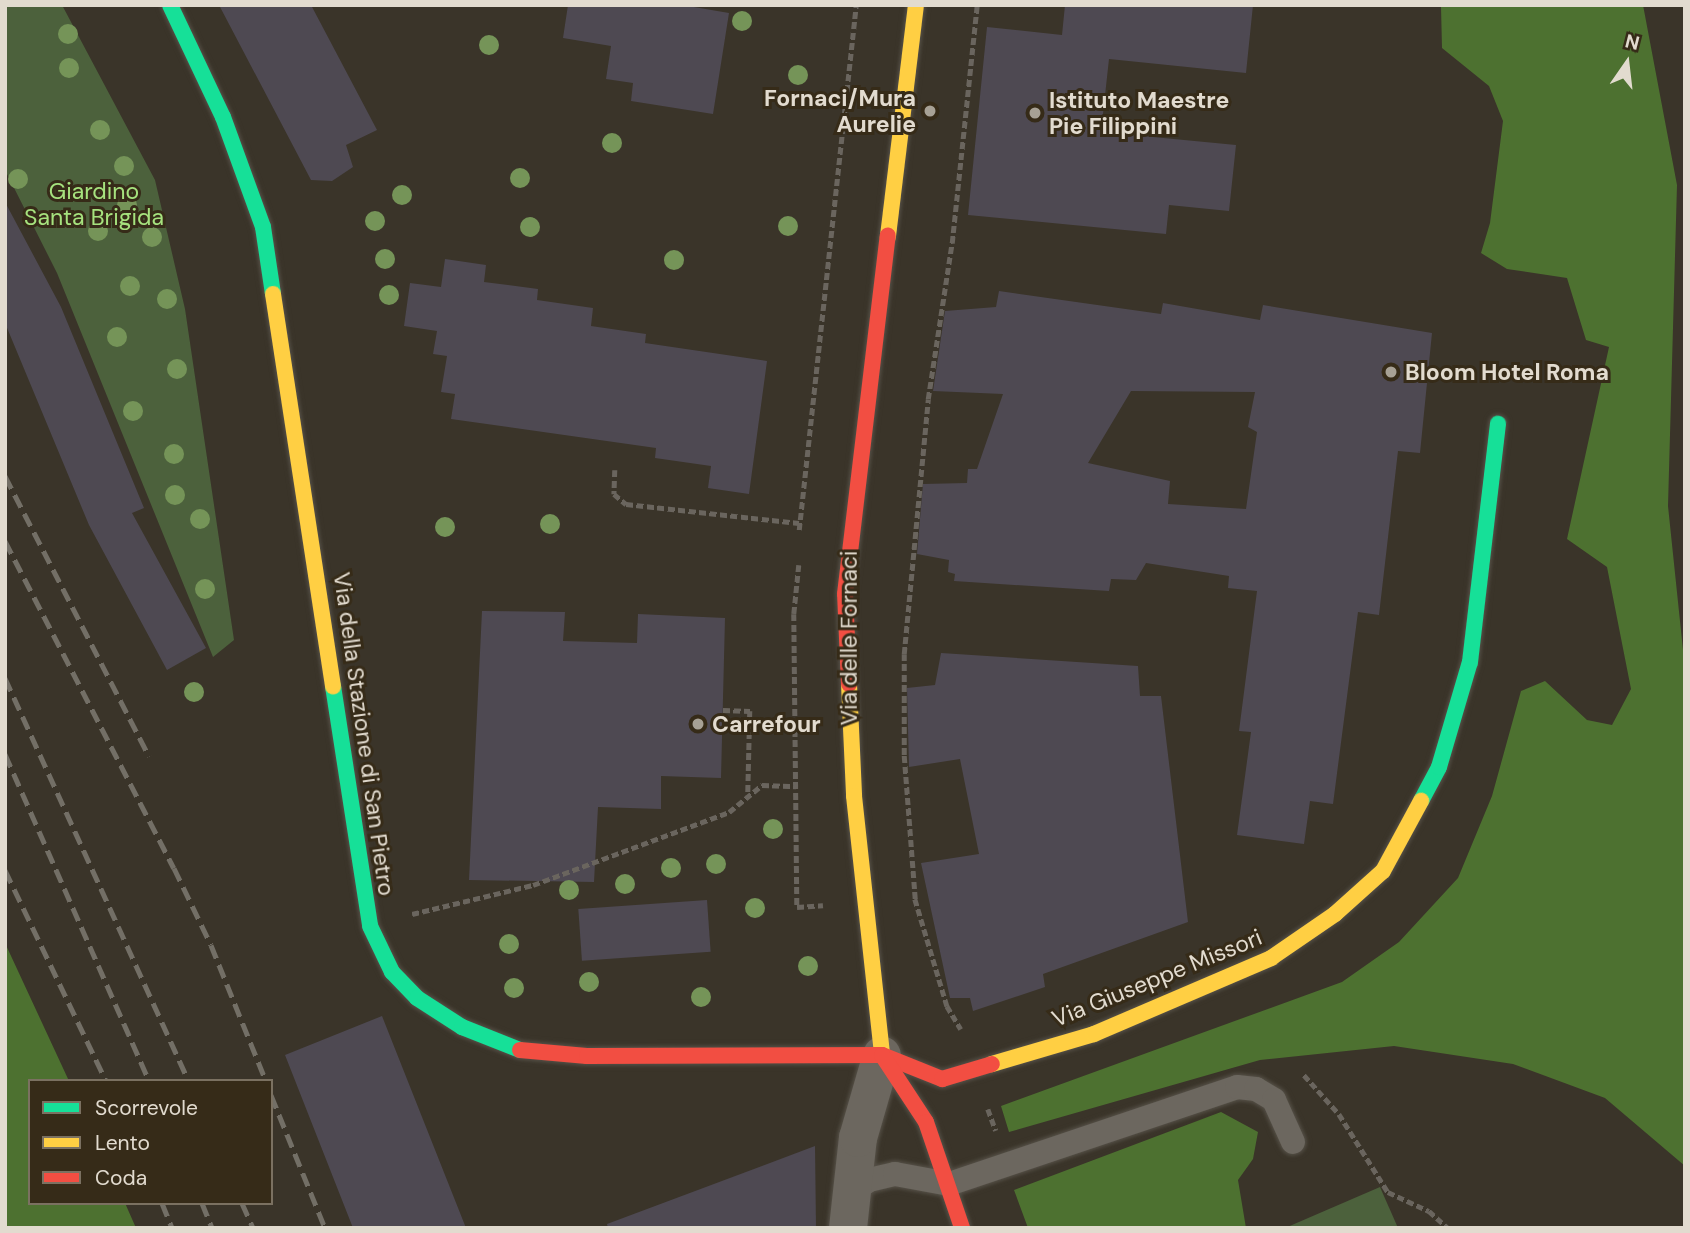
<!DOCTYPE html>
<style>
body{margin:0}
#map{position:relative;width:1690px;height:1233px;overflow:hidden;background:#3a3429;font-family:"DM Sans",sans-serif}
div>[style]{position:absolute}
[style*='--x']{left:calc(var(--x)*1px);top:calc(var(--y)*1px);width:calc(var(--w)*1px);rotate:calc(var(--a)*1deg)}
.green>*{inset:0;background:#4c613c}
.forest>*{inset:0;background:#4d7130}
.building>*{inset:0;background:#4e4952;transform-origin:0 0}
.path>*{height:4.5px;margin-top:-2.25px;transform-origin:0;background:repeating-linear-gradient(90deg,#6a655e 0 7px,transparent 0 10.5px)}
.roads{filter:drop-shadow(0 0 2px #565148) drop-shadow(0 0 2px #565148)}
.lane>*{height:24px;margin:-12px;padding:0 12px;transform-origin:12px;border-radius:12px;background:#6c675f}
.street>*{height:38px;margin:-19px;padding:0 19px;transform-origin:19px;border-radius:19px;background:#6c675f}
.fast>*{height:16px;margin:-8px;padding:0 8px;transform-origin:8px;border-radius:8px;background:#16e098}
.slow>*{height:16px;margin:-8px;padding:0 8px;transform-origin:8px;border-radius:8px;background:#ffcf43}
.jam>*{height:16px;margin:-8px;padding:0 8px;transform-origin:8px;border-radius:8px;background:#f24e42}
.rail>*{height:5px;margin-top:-2.5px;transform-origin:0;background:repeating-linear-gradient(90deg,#736f66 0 14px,transparent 0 21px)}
.trees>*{width:20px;height:20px;margin:-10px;border-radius:50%;background:#759458}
.dots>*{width:19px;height:19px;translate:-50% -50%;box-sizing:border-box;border:4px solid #362b18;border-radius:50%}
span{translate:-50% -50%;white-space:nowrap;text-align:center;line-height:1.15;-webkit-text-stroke:6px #362b18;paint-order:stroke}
.poi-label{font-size:23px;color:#e2dbcf;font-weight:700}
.right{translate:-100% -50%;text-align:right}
.left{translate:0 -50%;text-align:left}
.park-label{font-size:23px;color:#a6e27e}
.street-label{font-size:23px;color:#e2dbcf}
.frame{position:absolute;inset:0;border:7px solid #e2dbcf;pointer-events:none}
.legend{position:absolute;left:28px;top:1079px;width:245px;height:126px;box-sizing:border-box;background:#362b18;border:2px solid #7b7161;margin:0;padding:9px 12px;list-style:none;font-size:21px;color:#e2dbcf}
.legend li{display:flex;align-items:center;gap:14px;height:35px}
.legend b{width:35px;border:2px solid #7b7161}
.north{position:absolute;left:1592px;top:28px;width:70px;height:70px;-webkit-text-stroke:5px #362b18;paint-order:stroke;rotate:14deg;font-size:19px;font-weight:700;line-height:28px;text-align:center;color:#e2dbcf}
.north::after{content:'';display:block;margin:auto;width:24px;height:32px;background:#e2dbcf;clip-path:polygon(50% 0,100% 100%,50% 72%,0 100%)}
</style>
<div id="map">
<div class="green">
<div style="clip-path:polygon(5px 5px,62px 5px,155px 180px,185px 309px,234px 640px,213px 657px,57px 273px,5px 170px)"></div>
<div style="clip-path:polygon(1380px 1187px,1398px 1228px,1285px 1228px)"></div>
</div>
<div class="forest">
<div style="clip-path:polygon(1643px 5px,1677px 185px,1668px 506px,1685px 669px,1685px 1166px,1605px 1098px,1513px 1064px,1394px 1046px,1260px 1060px,1009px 1132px,1001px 1106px,1342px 982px,1399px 942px,1458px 878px,1492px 796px,1521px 691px,1545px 681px,1587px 720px,1612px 725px,1631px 689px,1607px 567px,1567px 539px,1609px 347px,1586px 340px,1567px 278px,1507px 269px,1481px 253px,1490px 223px,1503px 121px,1489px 86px,1442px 48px,1441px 7px)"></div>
<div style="clip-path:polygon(5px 943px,69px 1081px,30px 1081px,30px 1203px,125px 1203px,136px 1228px,5px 1228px)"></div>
<div style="clip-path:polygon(1221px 1112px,1258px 1132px,1253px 1159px,1238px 1180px,1246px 1228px,1028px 1228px,1014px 1190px)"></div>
</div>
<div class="building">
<div style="clip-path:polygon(219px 5px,311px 5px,377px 130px,346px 145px,353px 167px,332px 181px,311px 180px)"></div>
<div style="clip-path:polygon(568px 5px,682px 5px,729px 13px,713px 114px,631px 101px,633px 83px,606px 79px,611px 46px,563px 38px)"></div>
<div style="clip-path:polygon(1065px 5px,1253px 5px,1246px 73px,1109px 59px,1101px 132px,1236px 145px,1229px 211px,1169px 205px,1166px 234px,968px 215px,987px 27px,1062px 35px)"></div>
<div style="clip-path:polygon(5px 202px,61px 307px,144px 508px,132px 513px,206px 648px,167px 670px,89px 525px,5px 323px)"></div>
<div style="clip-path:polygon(445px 259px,486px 265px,484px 282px,538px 289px,537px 300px,593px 308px,591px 326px,646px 334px,645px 343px,767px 361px,749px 494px,708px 488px,711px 466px,655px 458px,656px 448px,451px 419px,455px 394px,441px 392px,447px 356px,433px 354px,437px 331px,404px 326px,410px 283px,441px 287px)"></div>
<div style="clip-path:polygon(evenodd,999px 291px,1161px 314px,1163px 303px,1260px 320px,1263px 305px,1432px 333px,1420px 453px,1398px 451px,1379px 615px,1358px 612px,1333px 804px,1310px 801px,1304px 844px,1237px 835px,1251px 732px,1239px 731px,1257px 591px,1228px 588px,1229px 576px,1146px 563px,1136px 580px,1111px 579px,1109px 591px,954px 581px,955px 574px,948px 572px,949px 560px,917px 554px,923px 484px,967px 483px,968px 469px,977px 469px,1003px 394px,933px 391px,945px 311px,996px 307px,999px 291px,1131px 391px,1255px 392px,1248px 427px,1257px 432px,1246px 509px,1168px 504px,1170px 481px,1088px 463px,1131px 391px)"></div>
<div style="clip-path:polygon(482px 611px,565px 612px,563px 641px,637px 643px,638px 614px,725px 618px,721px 778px,661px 776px,661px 809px,598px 807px,594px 882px,469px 880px)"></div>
<div style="clip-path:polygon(941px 653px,1138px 666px,1140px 696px,1161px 696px,1188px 922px,1043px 974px,1045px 987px,973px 1011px,970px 998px,950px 998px,921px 863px,979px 854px,960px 759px,909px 767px,907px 688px,935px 685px)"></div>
<div style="left:707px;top:900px;width:52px;height:129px;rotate:86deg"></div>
<div style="clip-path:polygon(382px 1016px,422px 1117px,466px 1228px,353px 1228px,285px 1055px)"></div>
<div style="clip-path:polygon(815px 1146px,816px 1228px,608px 1228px,607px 1224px)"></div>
</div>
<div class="path">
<div style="--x:615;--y:470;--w:24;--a:92"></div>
<div style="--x:614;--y:494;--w:16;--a:40"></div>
<div style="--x:626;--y:504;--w:174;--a:6.3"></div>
<div style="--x:799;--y:530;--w:528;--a:-83.8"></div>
<div style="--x:799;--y:565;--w:49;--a:95.8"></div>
<div style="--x:794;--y:614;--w:293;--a:89.4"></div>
<div style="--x:797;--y:907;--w:26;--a:-4"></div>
<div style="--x:723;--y:710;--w:27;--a:2"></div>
<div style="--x:750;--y:711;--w:84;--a:91.4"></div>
<div style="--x:915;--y:899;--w:144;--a:-94.4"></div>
<div style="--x:904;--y:755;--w:101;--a:-90"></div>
<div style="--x:904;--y:654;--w:256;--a:-84.6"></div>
<div style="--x:928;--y:399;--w:158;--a:-81.3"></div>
<div style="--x:952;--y:243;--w:239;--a:-84"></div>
<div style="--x:915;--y:899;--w:112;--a:73.3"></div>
<div style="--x:947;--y:1006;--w:27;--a:59"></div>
<div style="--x:412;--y:914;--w:124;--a:-13.5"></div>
<div style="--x:533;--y:885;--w:209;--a:-20.4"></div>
<div style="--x:729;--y:812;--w:43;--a:-39.3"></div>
<div style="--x:762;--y:785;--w:34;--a:2"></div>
<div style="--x:1304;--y:1075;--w:52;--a:48.1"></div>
<div style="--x:1339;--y:1114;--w:92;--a:57.9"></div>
<div style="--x:1388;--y:1192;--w:45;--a:24.9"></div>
<div style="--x:1429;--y:1211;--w:25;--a:42"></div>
<div style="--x:988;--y:1109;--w:23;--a:70"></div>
</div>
<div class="roads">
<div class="lane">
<div style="--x:850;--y:1193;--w:23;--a:-34"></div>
<div style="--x:869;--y:1180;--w:27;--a:-13"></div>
<div style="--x:895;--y:1174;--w:55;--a:10.5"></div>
<div style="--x:949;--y:1184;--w:304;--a:-18.6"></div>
<div style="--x:1237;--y:1087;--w:19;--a:6"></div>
<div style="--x:1256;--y:1089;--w:21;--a:31"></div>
<div style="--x:1274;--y:1100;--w:46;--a:65.7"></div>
</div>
<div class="street">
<div style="--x:848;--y:1228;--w:91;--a:-83.7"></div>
<div style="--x:858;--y:1138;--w:86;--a:-73.9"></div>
</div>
<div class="fast">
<div style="--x:170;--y:5;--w:124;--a:64.7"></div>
<div style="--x:223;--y:117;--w:117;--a:70"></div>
<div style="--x:263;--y:227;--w:68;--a:81.5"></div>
<div style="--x:333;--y:686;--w:243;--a:81.2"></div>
<div style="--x:370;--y:926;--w:51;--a:64.4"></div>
<div style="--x:392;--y:972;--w:36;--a:46"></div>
<div style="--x:417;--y:998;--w:54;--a:32.8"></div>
<div style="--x:462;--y:1027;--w:62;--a:21.6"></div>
<div style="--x:1421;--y:801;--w:38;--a:-62"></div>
<div style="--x:1439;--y:767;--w:109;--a:-73.6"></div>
<div style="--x:1470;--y:662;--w:240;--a:-83.3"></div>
</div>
<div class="slow">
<div style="--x:888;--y:236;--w:233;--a:-83.1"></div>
<div style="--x:273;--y:294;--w:397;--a:81.3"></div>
<div style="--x:849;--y:684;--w:112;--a:87.4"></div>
<div style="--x:854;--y:796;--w:261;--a:83.8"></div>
<div style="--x:992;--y:1064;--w:106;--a:-16.4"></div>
<div style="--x:1094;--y:1034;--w:193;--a:-23.2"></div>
<div style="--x:1271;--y:958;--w:78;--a:-34.5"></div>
<div style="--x:1335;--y:914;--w:64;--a:-41.9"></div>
<div style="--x:1383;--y:871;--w:80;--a:-61.5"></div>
</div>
<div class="jam">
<div style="--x:849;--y:684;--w:90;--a:-92.5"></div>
<div style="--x:845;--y:594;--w:361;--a:-83.2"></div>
<div style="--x:520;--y:1050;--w:67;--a:5.1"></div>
<div style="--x:587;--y:1056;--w:295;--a:-0.2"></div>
<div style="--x:882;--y:1055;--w:65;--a:21.8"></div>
<div style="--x:942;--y:1079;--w:52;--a:-16.7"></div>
<div style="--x:882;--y:1055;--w:80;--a:56.7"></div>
<div style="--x:926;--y:1122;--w:112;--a:71.2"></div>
</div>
</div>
<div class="rail">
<div style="--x:5;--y:476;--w:315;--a:62.8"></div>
<div style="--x:5;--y:541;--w:368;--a:62.7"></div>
<div style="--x:174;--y:868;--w:85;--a:64.3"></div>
<div style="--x:211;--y:945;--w:147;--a:68"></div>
<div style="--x:5;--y:678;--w:443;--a:65.5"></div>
<div style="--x:5;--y:754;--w:357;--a:66.2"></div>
<div style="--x:5;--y:870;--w:234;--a:64.4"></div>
<div style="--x:271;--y:1095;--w:144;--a:67.9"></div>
<div style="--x:162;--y:1203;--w:27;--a:68"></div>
<div style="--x:202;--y:1203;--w:27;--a:68"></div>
<div style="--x:242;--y:1203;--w:27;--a:66"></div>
</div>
<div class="trees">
<div style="left:742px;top:21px"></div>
<div style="left:68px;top:34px"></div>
<div style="left:489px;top:45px"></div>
<div style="left:69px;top:68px"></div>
<div style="left:798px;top:75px"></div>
<div style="left:100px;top:130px"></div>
<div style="left:612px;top:143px"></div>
<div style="left:124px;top:166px"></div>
<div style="left:520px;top:178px"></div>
<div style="left:18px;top:179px"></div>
<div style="left:402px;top:195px"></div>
<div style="left:127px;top:205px"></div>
<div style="left:375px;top:221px"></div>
<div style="left:788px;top:226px"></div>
<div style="left:530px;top:227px"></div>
<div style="left:98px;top:231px"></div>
<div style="left:152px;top:237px"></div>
<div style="left:385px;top:259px"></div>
<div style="left:674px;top:260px"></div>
<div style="left:130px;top:286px"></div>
<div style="left:389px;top:295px"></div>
<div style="left:167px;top:299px"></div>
<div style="left:117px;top:337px"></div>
<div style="left:177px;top:369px"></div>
<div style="left:133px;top:411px"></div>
<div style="left:174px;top:454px"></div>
<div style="left:175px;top:495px"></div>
<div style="left:200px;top:519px"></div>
<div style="left:550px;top:524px"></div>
<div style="left:445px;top:527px"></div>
<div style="left:205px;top:589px"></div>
<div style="left:194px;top:692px"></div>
<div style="left:773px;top:829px"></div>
<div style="left:716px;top:864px"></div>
<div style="left:671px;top:868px"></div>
<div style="left:625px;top:884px"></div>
<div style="left:569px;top:890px"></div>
<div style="left:755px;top:908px"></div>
<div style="left:509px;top:944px"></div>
<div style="left:808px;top:966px"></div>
<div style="left:589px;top:982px"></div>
<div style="left:514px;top:988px"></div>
<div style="left:701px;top:997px"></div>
</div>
<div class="dots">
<div style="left:930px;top:111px;background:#a7a195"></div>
<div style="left:1035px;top:113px;background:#a7a195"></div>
<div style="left:1391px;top:372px;background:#a7a195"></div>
<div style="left:698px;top:724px;background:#a7a195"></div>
</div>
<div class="poi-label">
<span class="right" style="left:916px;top:111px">Fornaci/Mura<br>Aurelie</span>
<span class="left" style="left:1049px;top:113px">Istituto Maestre<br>Pie Filippini</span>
<span class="left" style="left:1405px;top:372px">Bloom Hotel Roma</span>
<span class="left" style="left:712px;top:724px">Carrefour</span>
</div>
<div class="park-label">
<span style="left:94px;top:204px">Giardino<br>Santa Brigida</span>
</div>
<div class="street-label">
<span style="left:849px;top:638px;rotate:-90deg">Via delle Fornaci</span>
<span style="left:364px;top:734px;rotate:82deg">Via della Stazione di San Pietro</span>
<span style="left:1157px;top:978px;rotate:-22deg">Via Giuseppe Missori</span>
</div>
<div class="frame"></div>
<ul class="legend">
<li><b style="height:9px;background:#16e098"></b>Scorrevole</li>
<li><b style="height:9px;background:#ffcf43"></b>Lento</li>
<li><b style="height:9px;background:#f24e42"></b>Coda</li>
</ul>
<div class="north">N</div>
</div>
